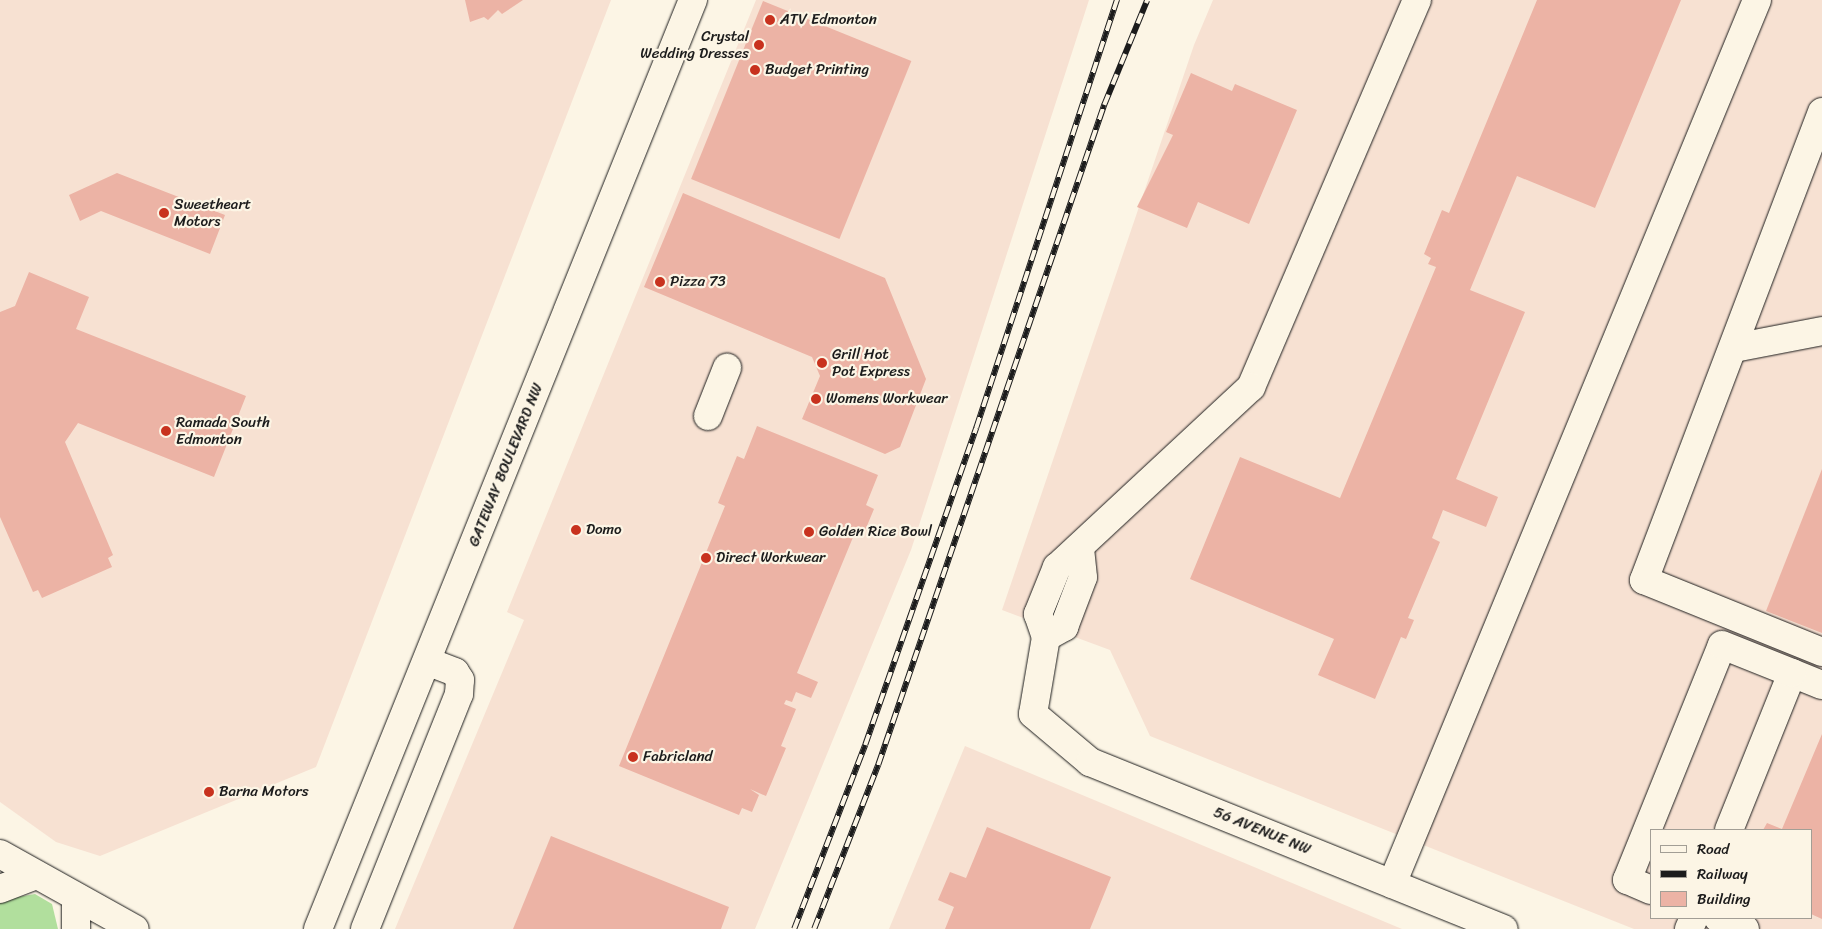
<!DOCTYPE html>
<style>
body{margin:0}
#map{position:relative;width:1822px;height:929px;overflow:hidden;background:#fcf5e5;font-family:Sriracha,sans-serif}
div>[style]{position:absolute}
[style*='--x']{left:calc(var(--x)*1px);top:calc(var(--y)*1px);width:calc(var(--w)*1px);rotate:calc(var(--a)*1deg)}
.built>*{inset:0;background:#f7e1d2}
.green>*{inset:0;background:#b1df9d}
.building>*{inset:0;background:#ecb3a5;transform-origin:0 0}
.roads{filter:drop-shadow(0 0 1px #1c1c1c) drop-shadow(0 0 1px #1c1c1c)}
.minor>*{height:28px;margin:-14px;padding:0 14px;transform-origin:14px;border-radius:14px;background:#fcf5e5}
.major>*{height:28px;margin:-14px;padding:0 14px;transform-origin:14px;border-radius:14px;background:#fcf5e5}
.rail>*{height:5.5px;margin-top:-2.75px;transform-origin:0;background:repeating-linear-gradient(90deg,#fcf5e5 0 11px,#1c1c1c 0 22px);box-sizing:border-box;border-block:1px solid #1c1c1c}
.dots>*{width:14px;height:14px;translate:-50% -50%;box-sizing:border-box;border:2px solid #fcf5e5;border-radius:50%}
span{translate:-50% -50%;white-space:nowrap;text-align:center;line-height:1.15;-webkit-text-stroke:4.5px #fcf5e5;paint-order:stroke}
.poi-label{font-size:15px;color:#1c1c1c}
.left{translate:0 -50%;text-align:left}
.right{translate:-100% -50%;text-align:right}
.street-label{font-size:15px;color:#1c1c1c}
.legend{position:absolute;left:1650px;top:829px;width:162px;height:90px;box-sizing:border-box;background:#fcf5e5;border:1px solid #a29e95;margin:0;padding:6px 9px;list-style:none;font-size:15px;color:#1c1c1c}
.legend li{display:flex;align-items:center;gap:10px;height:25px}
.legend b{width:25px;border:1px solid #a29e95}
</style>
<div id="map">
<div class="built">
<div style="clip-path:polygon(0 0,611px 0,316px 767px,100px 856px,56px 842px,0 802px)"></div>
<div style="clip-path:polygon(756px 0,1089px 0,911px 550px,755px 929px,395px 929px,524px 620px,507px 612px)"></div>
<div style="clip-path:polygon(evenodd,1213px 0,1822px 0,1822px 929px,1634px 929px,1150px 736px,1110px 650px,1002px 610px,1194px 45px,1213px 0,1651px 830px,1811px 830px,1811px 918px,1651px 918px,1651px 830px)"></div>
<div style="clip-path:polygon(965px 746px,1402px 929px,889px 929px)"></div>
</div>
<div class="green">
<div style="clip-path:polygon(35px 894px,52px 904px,58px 929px,0 929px,0 900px)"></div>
</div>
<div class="building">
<div style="clip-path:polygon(465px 0,523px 0,502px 14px,498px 10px,488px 20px,484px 17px,470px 22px)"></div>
<div style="clip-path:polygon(1537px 0,1681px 0,1595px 208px,1517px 176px,1470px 290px,1525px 312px,1456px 479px,1498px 497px,1486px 527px,1443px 510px,1432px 538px,1440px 542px,1408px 618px,1414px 620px,1406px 639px,1401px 637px,1375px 699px,1318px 675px,1334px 639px,1190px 579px,1240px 457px,1340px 498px,1436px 267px,1428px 264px,1431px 258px,1424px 254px,1442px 210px,1449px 213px)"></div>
<div style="left:763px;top:1px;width:160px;height:192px;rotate:22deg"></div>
<div style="clip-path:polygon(1191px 73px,1232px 91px,1235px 84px,1297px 110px,1249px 224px,1198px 202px,1187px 228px,1137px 207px,1173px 135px,1166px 132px)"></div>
<div style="clip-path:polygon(117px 173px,225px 215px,210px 254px,101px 211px,80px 221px,69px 195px)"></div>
<div style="clip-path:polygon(683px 193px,885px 278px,926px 379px,900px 447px,885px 454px,802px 419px,820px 376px,812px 357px,644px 287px)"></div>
<div style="clip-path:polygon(29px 272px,89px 297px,76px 329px,246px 396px,214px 477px,78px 423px,65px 442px,113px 555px,108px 558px,112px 567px,42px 598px,38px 590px,33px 592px,0 517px,0 312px,15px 306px)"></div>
<div style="clip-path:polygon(757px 426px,878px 475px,866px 505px,874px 509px,864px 533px,856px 530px,797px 673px,818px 682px,811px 698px,796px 692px,792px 702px,786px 700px,784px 704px,796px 709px,781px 746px,786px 748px,766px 796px,750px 789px,759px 795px,752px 812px,742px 808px,739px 815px,619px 766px,725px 506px,718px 503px,737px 456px,744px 459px)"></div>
<div style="clip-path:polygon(1822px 469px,1822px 633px,1766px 611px)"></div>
<div style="clip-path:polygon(1822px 734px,1822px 919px,1811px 914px,1811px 830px,1763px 830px,1767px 823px,1782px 829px)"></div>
<div style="clip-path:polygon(987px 827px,1111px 877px,1090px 929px,945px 929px,954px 907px,938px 900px,950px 872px,966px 878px)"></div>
<div style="clip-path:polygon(551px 836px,729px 907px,721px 929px,513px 929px)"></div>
</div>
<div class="roads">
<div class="minor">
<div style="--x:1417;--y:0;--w:421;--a:113.2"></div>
<div style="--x:1251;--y:387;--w:265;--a:137.1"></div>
<div style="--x:1057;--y:567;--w:51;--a:112"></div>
<div style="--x:1038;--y:614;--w:24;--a:71"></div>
<div style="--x:1046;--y:637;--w:78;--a:99.6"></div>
<div style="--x:1033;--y:714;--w:75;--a:40.1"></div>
<div style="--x:1090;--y:762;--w:446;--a:22"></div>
<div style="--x:1822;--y:112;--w:501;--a:110.82"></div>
<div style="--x:1644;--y:580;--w:192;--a:22"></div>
<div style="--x:1734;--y:348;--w:90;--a:-10.9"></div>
<div style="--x:708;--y:416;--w:52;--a:-68.4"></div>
<div style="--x:1046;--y:637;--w:21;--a:-29"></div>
<div style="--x:1064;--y:627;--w:53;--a:-69.2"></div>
<div style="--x:1083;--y:577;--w:27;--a:-96"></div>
<div style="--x:1729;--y:830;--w:169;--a:-68.1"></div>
<div style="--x:1792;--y:673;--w:32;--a:22"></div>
<div style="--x:0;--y:854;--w:154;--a:29.1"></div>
<div style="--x:1392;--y:884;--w:956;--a:-67.56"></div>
<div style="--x:0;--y:889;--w:39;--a:-21"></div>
<div style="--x:1651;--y:890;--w:26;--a:-157"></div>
<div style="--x:1627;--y:880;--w:253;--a:-68"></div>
<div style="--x:1722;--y:645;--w:75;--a:21.8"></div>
<div style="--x:76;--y:897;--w:32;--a:90"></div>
<div style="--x:1718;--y:918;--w:29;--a:22"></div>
<div style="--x:365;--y:929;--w:253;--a:-68.2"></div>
<div style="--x:459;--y:694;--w:14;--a:-86"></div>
<div style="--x:460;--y:680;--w:9;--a:-122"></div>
<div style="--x:455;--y:672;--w:30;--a:-159"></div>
<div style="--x:1689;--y:929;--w:12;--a:-66"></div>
</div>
<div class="major">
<div style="--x:318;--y:929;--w:1002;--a:-68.02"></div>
</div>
</div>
<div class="rail">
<div style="--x:794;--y:929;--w:197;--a:-68.9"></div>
<div style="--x:865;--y:745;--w:336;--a:-70.7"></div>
<div style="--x:976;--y:428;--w:451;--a:-71.8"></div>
<div style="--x:814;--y:929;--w:176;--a:-68.7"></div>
<div style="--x:878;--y:765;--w:698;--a:-71.1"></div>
<div style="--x:1104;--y:105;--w:113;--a:-67.7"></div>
</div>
<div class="dots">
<div style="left:770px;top:20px;background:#c8321e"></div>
<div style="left:759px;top:45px;background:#c8321e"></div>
<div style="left:755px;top:70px;background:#c8321e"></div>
<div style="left:164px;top:213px;background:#c8321e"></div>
<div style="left:660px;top:282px;background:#c8321e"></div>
<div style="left:822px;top:363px;background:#c8321e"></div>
<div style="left:816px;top:399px;background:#c8321e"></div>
<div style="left:166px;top:431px;background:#c8321e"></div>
<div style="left:576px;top:530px;background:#c8321e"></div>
<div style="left:809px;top:532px;background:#c8321e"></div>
<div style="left:706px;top:558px;background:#c8321e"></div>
<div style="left:633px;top:757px;background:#c8321e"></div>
<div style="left:209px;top:792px;background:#c8321e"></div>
</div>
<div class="poi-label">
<span class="left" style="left:780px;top:20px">ATV Edmonton</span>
<span class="right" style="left:749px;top:45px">Crystal<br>Wedding Dresses</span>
<span class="left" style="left:765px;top:70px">Budget Printing</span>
<span class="left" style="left:174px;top:213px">Sweetheart<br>Motors</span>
<span class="left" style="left:670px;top:282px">Pizza 73</span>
<span class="left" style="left:832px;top:363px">Grill Hot<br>Pot Express</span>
<span class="left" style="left:826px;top:399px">Womens Workwear</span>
<span class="left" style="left:176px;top:431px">Ramada South<br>Edmonton</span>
<span class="left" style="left:586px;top:530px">Domo</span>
<span class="left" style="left:819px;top:532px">Golden Rice Bowl</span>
<span class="left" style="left:716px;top:558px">Direct Workwear</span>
<span class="left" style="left:643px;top:757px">Fabricland</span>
<span class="left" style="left:219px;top:792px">Barna Motors</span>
</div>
<div class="street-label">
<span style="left:506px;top:465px;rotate:-68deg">GATEWAY BOULEVARD NW</span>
<span style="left:1262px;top:831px;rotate:22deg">56 AVENUE NW</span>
</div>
<ul class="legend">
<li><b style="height:6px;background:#fcf5e5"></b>Road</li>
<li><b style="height:6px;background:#1c1c1c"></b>Railway</li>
<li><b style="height:14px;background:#ecb3a5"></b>Building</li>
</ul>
</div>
